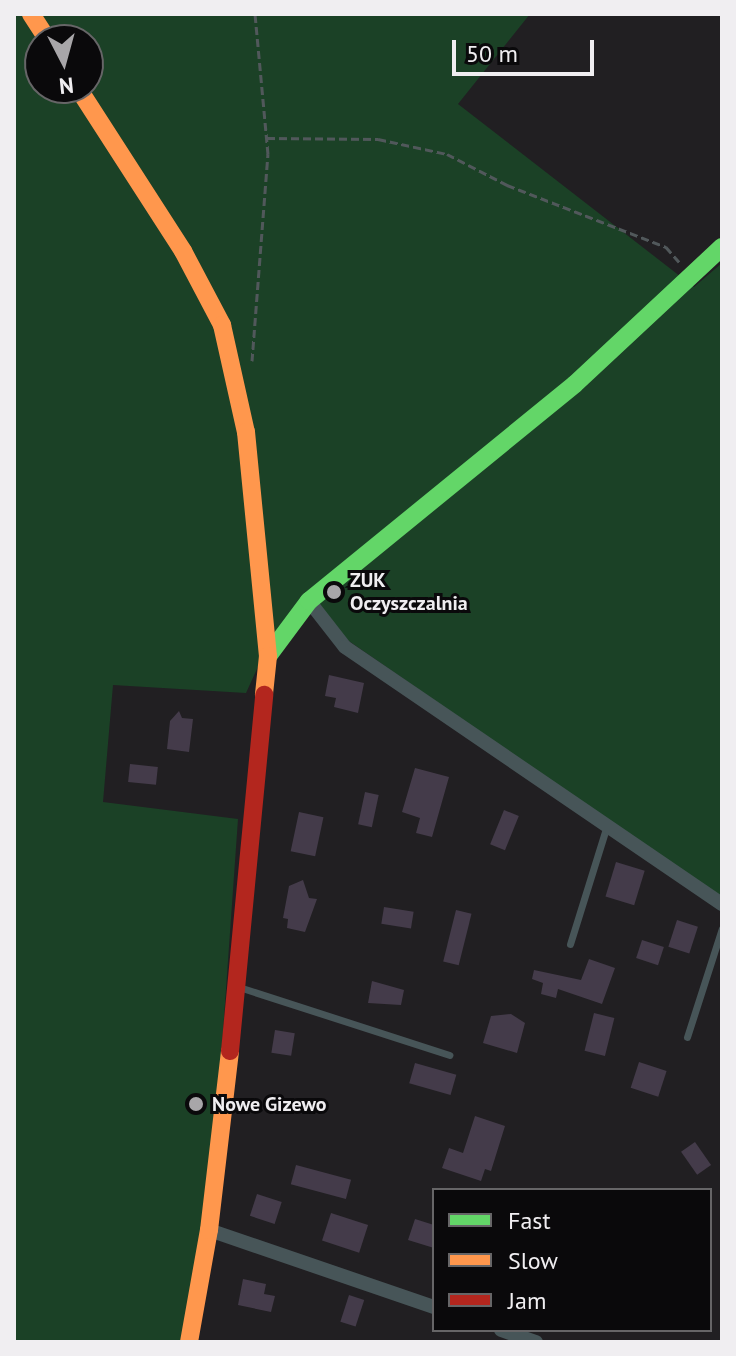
<!DOCTYPE html>
<style>
body{margin:0}
#map{position:relative;width:736px;height:1356px;overflow:hidden;background:#211f22;font-family:"PT Sans",sans-serif}
div>[style]{position:absolute}
[style*='--x']{left:calc(var(--x)*1px);top:calc(var(--y)*1px);width:calc(var(--w)*1px);rotate:calc(var(--a)*1deg)}
.green>*{inset:0;background:#1b4126}
.building>*{inset:0;background:#443b4a;transform-origin:0 0}
.path>*{height:3px;margin-top:-1.5px;transform-origin:0;background:repeating-linear-gradient(90deg,#51585b 0 8px,transparent 0 12px)}
.lane>*{height:7px;margin:-3.5px;padding:0 3.5px;transform-origin:3.5px;border-radius:3.5px;background:#475558}
.street>*{height:14px;margin:-7px;padding:0 7px;transform-origin:7px;border-radius:7px;background:#475558}
.fast>*{height:18px;margin:-9px;padding:0 9px;transform-origin:9px;border-radius:9px;background:#63d668}
.slow>*{height:18px;margin:-9px;padding:0 9px;transform-origin:9px;border-radius:9px;background:#ff974d}
.jam>*{height:18px;margin:-9px;padding:0 9px;transform-origin:9px;border-radius:9px;background:#b3261e}
.dots>*{width:22px;height:22px;translate:-50% -50%;box-sizing:border-box;border:4px solid #0a090b;border-radius:50%}
span{translate:-50% -50%;white-space:nowrap;text-align:center;line-height:1.15;-webkit-text-stroke:6px #0a090b;paint-order:stroke}
.poi-label{font-size:20px;color:#f0eef1;font-weight:700}
.left{translate:0 -50%;text-align:left}
.frame{position:absolute;inset:0;border:16px solid #f0eef1;pointer-events:none}
.legend{position:absolute;left:432px;top:1188px;width:280px;height:144px;box-sizing:border-box;background:#0a090b;border:2px solid #666567;margin:0;padding:10px 14px;list-style:none;font-size:24px;color:#f0eef1}
.legend li{display:flex;align-items:center;gap:16px;height:40px}
.legend b{width:40px;border:2px solid #666567}
.north{position:absolute;left:24px;top:24px;width:80px;height:80px;box-sizing:border-box;background:#0a090b;border:2px solid #666567;border-radius:50%;rotate:174deg;font-size:22px;font-weight:700;line-height:32px;text-align:center;color:#f0eef1}
.north::after{content:'';display:block;margin:auto;width:28px;height:36px;background:#a8a6a9;clip-path:polygon(50% 0,100% 100%,50% 72%,0 100%)}
.scale{position:absolute;left:452px;top:40px;width:142px;height:36px;box-sizing:border-box;border:4px solid #f0eef1;border-top:0;padding-left:10px;font-size:24px;line-height:28px;white-space:nowrap;color:#f0eef1;-webkit-text-stroke:6px #0a090b;paint-order:stroke}
</style>
<div id="map">
<div class="green">
<div style="clip-path:polygon(evenodd,14px 14px,530px 14px,458px 104px,694px 287px,722px 263px,722px 899px,307px 612px,272px 636px,246px 693px,113px 685px,103px 802px,238px 819px,209px 1230px,189px 1342px,14px 1342px,14px 14px,40px 40px,88px 40px,88px 88px,40px 88px,40px 40px)"></div>
</div>
<div class="building">
<div style="clip-path:polygon(329px 675px,364px 683px,358px 713px,334px 707px,336px 698px,325px 696px)"></div>
<div style="clip-path:polygon(179px 711px,182px 718px,193px 719px,189px 752px,167px 749px,170px 721px)"></div>
<div style="left:130px;top:764px;width:28px;height:18px;rotate:6deg"></div>
<div style="clip-path:polygon(415px 768px,449px 777px,432px 837px,416px 833px,420px 818px,402px 812px)"></div>
<div style="left:365px;top:792px;width:14px;height:33px;rotate:12deg"></div>
<div style="left:504px;top:810px;width:16px;height:37px;rotate:22deg"></div>
<div style="left:299px;top:812px;width:25px;height:40px;rotate:12deg"></div>
<div style="left:616px;top:862px;width:30px;height:36px;rotate:17deg"></div>
<div style="clip-path:polygon(303px 880px,309px 898px,317px 899px,305px 932px,287px 928px,288px 919px,283px 918px,289px 886px)"></div>
<div style="left:384px;top:907px;width:30px;height:17px;rotate:9deg"></div>
<div style="left:456px;top:910px;width:16px;height:53px;rotate:14deg"></div>
<div style="left:677px;top:920px;width:22px;height:28px;rotate:18deg"></div>
<div style="left:642px;top:940px;width:23px;height:19px;rotate:18deg"></div>
<div style="clip-path:polygon(589px 959px,615px 968px,602px 1004px,558px 989px,556px 998px,541px 994px,543px 983px,532px 979px,534px 970px,581px 980px)"></div>
<div style="clip-path:polygon(372px 981px,404px 990px,401px 1005px,368px 1003px)"></div>
<div style="left:594px;top:1013px;width:21px;height:39px;rotate:14deg"></div>
<div style="clip-path:polygon(511px 1014px,525px 1023px,517px 1053px,483px 1043px,491px 1016px)"></div>
<div style="left:275px;top:1030px;width:20px;height:23px;rotate:9deg"></div>
<div style="left:639px;top:1062px;width:29px;height:27px;rotate:18deg"></div>
<div style="left:415px;top:1063px;width:43px;height:21px;rotate:16deg"></div>
<div style="clip-path:polygon(475px 1116px,505px 1126px,491px 1171px,485px 1169px,481px 1181px,442px 1168px,449px 1148px,463px 1153px)"></div>
<div style="left:695px;top:1142px;width:28px;height:17px;rotate:55deg"></div>
<div style="left:296px;top:1165px;width:57px;height:20px;rotate:15deg"></div>
<div style="left:257px;top:1194px;width:26px;height:23px;rotate:18deg"></div>
<div style="left:331px;top:1213px;width:39px;height:29px;rotate:18deg"></div>
<div style="clip-path:polygon(415px 1219px,434px 1225px,434px 1248px,408px 1240px)"></div>
<div style="clip-path:polygon(243px 1279px,266px 1284px,264px 1294px,275px 1296px,271px 1312px,238px 1305px)"></div>
<div style="left:349px;top:1295px;width:16px;height:28px;rotate:18deg"></div>
</div>
<div class="path">
<div style="--x:267;--y:138;--w:111;--a:0.5"></div>
<div style="--x:378;--y:139;--w:71;--a:12.3"></div>
<div style="--x:447;--y:154;--w:68;--a:27.3"></div>
<div style="--x:507;--y:185;--w:171;--a:21.3"></div>
<div style="--x:666;--y:247;--w:20;--a:49"></div>
<div style="--x:252;--y:361;--w:208;--a:-85.6"></div>
<div style="--x:268;--y:154;--w:141;--a:-95.3"></div>
</div>
<div class="lane">
<div style="--x:570;--y:944;--w:125;--a:-72.7"></div>
<div style="--x:242;--y:988;--w:218;--a:17.9"></div>
<div style="--x:687;--y:1037;--w:114;--a:-72.2"></div>
</div>
<div class="street">
<div style="--x:309;--y:601;--w:58;--a:52"></div>
<div style="--x:345;--y:647;--w:456;--a:34.3"></div>
<div style="--x:209;--y:1230;--w:238;--a:18.9"></div>
<div style="--x:501;--y:1330;--w:37;--a:19"></div>
</div>
<div class="fast">
<div style="--x:268;--y:656;--w:69;--a:-53.3"></div>
<div style="--x:309;--y:601;--w:343;--a:-39.2"></div>
<div style="--x:575;--y:384;--w:201;--a:-43"></div>
</div>
<div class="slow">
<div style="--x:31;--y:14;--w:31;--a:57"></div>
<div style="--x:78;--y:88;--w:194;--a:57.2"></div>
<div style="--x:183;--y:251;--w:84;--a:62.2"></div>
<div style="--x:222;--y:325;--w:110;--a:77.4"></div>
<div style="--x:246;--y:432;--w:225;--a:84.4"></div>
<div style="--x:268;--y:656;--w:39;--a:96"></div>
<div style="--x:189;--y:1342;--w:114;--a:-79.9"></div>
<div style="--x:209;--y:1230;--w:180;--a:-83.3"></div>
</div>
<div class="jam">
<div style="--x:230;--y:1051;--w:358;--a:-84.5"></div>
</div>
<div class="dots">
<div style="left:334px;top:592px;background:#a8a6a9"></div>
<div style="left:196px;top:1104px;background:#a8a6a9"></div>
</div>
<div class="poi-label">
<span class="left" style="left:350px;top:592px">ZUK<br>Oczyszczalnia</span>
<span class="left" style="left:212px;top:1104px">Nowe Gizewo</span>
</div>
<div class="frame"></div>
<ul class="legend">
<li><b style="height:10px;background:#63d668"></b>Fast</li>
<li><b style="height:10px;background:#ff974d"></b>Slow</li>
<li><b style="height:10px;background:#b3261e"></b>Jam</li>
</ul>
<div class="north">N</div>
<div class="scale">50 m</div>
</div>
